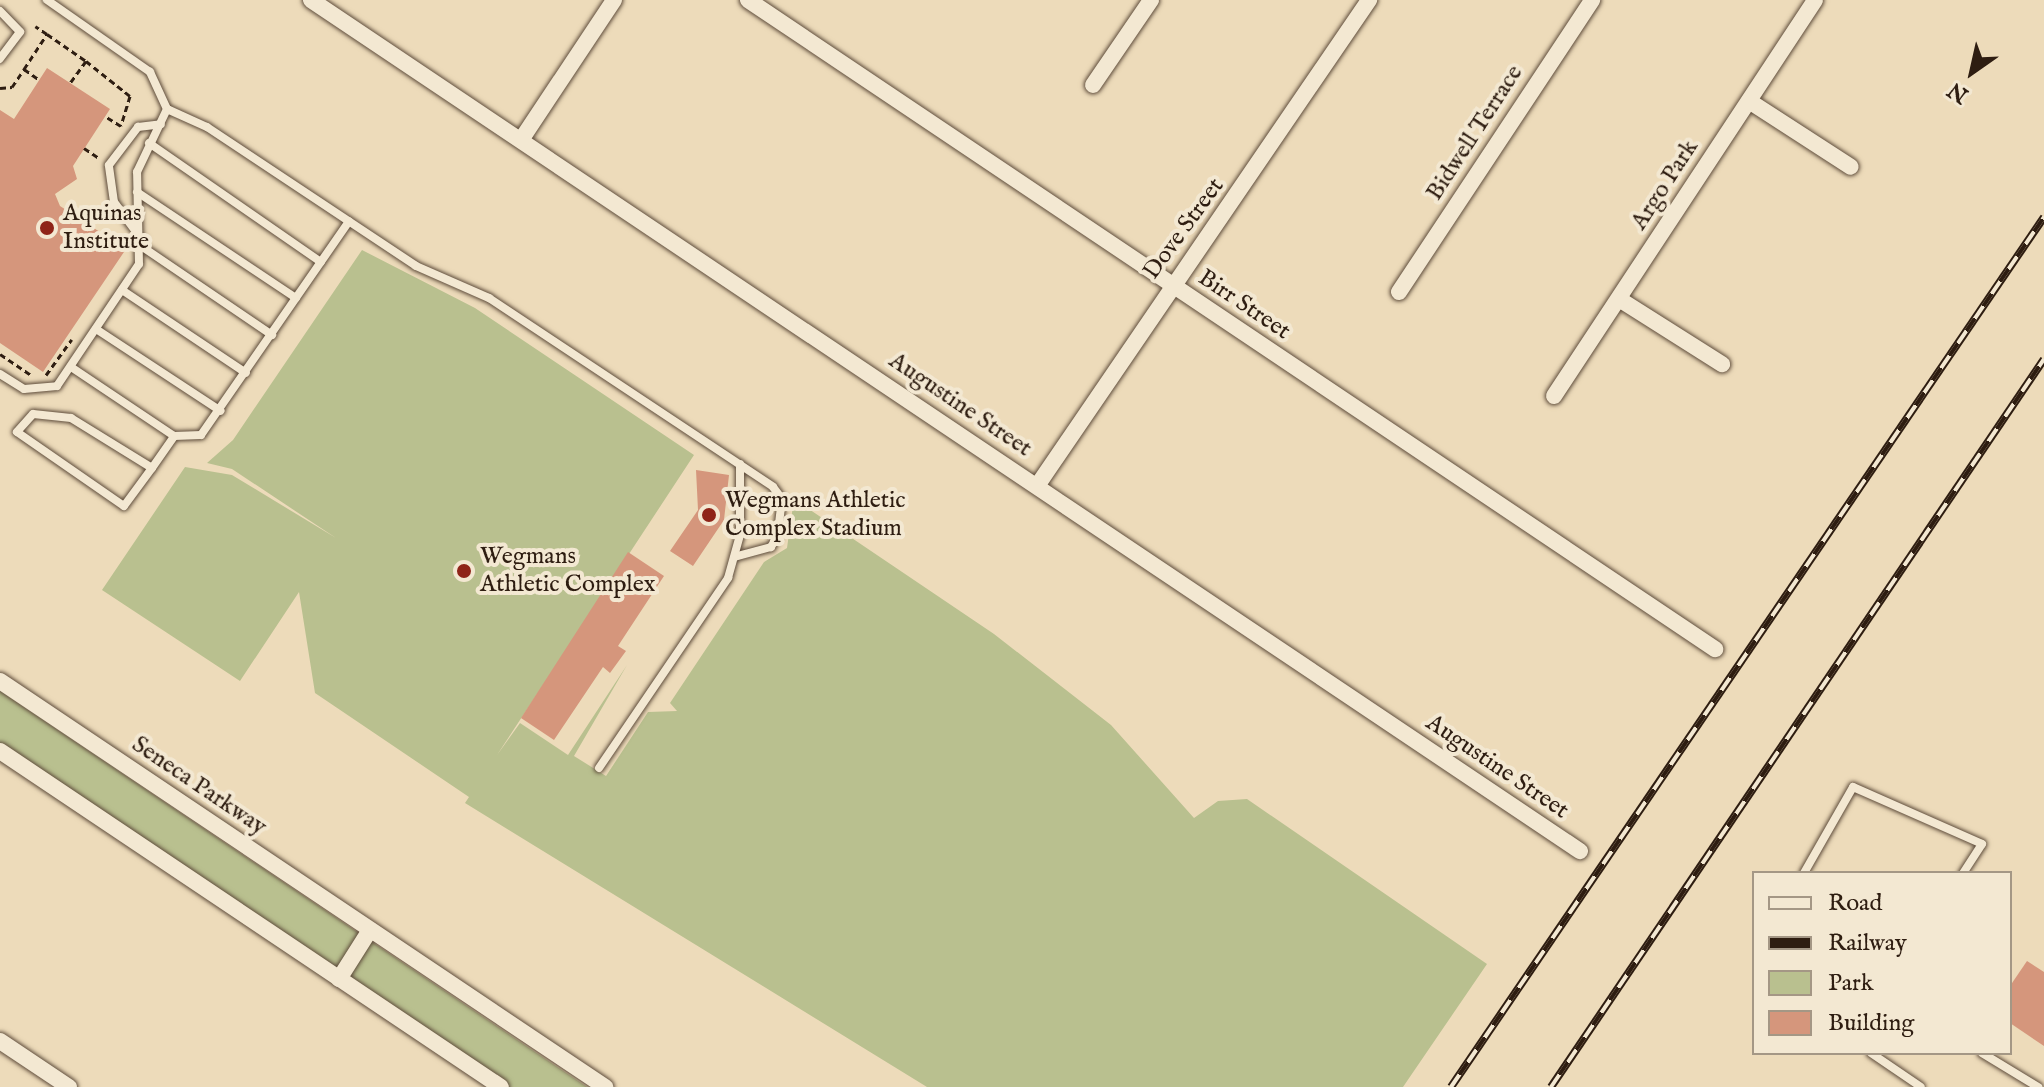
<!DOCTYPE html>
<style>
body{margin:0}
#map{position:relative;width:2044px;height:1087px;overflow:hidden;background:#eddbba;font-family:"IM FELL English",serif}
div>[style]{position:absolute}
[style*='--x']{left:calc(var(--x)*1px);top:calc(var(--y)*1px);width:calc(var(--w)*1px);rotate:calc(var(--a)*1deg)}
.green>*{inset:0;background:#b9c08f;transform-origin:0 0}
.building>*{inset:0;background:#d5967c}
.path>*{height:3px;margin-top:-1.5px;transform-origin:0;background:repeating-linear-gradient(90deg,#2e1d11 0 6px,transparent 0 10px)}
.roads{filter:drop-shadow(0 0 2px #5e4c3b) drop-shadow(0 0 2px #5e4c3b)}
.lane>*{height:8px;margin:-4px;padding:0 4px;transform-origin:4px;border-radius:4px;background:#f3e8d2}
.street>*{height:16px;margin:-8px;padding:0 8px;transform-origin:8px;border-radius:8px;background:#f3e8d2}
.rail>*{height:8px;margin-top:-4px;transform-origin:0;background:repeating-linear-gradient(90deg,#f3e8d2 0 15px,#2e1d11 0 30px);box-sizing:border-box;border-block:2px solid #2e1d11}
.dots>*{width:22px;height:22px;translate:-50% -50%;box-sizing:border-box;border:4px solid #f3e8d2;border-radius:50%}
span{translate:-50% -50%;white-space:nowrap;text-align:center;line-height:1.15;-webkit-text-stroke:8px #f3e8d2;paint-order:stroke}
.street-label{font-size:24px;color:#2e1d11}
.poi-label{font-size:24px;color:#2e1d11}
.left{translate:0 -50%;text-align:left}
.legend{position:absolute;left:1752px;top:871px;width:260px;height:184px;box-sizing:border-box;background:#f3e8d2;border:2px solid #a49785;margin:0;padding:10px 14px;list-style:none;font-size:24px;color:#2e1d11}
.legend li{display:flex;align-items:center;gap:16px;height:40px}
.legend b{width:40px;border:2px solid #a49785}
.north{position:absolute;left:1932px;top:32px;width:80px;height:80px;-webkit-text-stroke:6px #f3e8d2;paint-order:stroke;rotate:214deg;font-size:22px;font-weight:700;line-height:32px;text-align:center;color:#2e1d11}
.north::after{content:'';display:block;margin:auto;width:28px;height:36px;background:#2e1d11;clip-path:polygon(50% 0,100% 100%,50% 72%,0 100%)}
</style>
<div id="map">
<div class="green">
<div style="clip-path:polygon(362px 250px,475px 308px,694px 455px,497px 755px,520px 723px,568px 755px,627px 665px,574px 756px,606px 776px,648px 712px,677px 711px,670px 703px,764px 562px,787px 548px,794px 499px,994px 634px,1111px 725px,1194px 818px,1218px 801px,1247px 799px,1487px 964px,1403px 1087px,927px 1087px,465px 803px,469px 797px,315px 693px,299px 592px,240px 681px,102px 590px,185px 467px,232px 475px,336px 538px,232px 469px,207px 463px,233px 440px)"></div>
<div style="left:0;top:691px;width:710px;height:51px;rotate:34deg"></div>
</div>
<div class="building">
<div style="clip-path:polygon(47px 68px,110px 109px,73px 166px,77px 179px,55px 194px,60px 206px,126px 249px,43px 372px,0 343px,0 110px,14px 119px)"></div>
<div style="clip-path:polygon(696px 470px,729px 475px,724px 520px,693px 566px,670px 551px,698px 510px)"></div>
<div style="clip-path:polygon(628px 552px,664px 576px,618px 646px,626px 651px,610px 673px,603px 667px,554px 740px,521px 718px)"></div>
<div style="clip-path:polygon(2027px 961px,2044px 972px,2044px 1046px,2010px 1023px,2010px 986px)"></div>
</div>
<div class="path">
<div style="--x:47;--y:34;--w:47;--a:34.7"></div>
<div style="--x:86;--y:61;--w:27;--a:126"></div>
<div style="--x:86;--y:61;--w:56;--a:38.5"></div>
<div style="--x:130;--y:96;--w:31;--a:107"></div>
<div style="--x:121;--y:126;--w:19;--a:-148"></div>
<div style="--x:24;--y:69;--w:42;--a:-56.7"></div>
<div style="--x:47;--y:34;--w:14;--a:-146"></div>
<div style="--x:0;--y:88;--w:12;--a:-5"></div>
<div style="--x:12;--y:87;--w:22;--a:-56"></div>
<div style="--x:24;--y:69;--w:19;--a:35"></div>
<div style="--x:84;--y:148;--w:18;--a:34"></div>
<div style="--x:0;--y:354;--w:37;--a:34"></div>
<div style="--x:46;--y:375;--w:44;--a:-54.2"></div>
</div>
<div class="roads">
<div class="lane">
<div style="--x:0;--y:11;--w:29;--a:46"></div>
<div style="--x:20;--y:32;--w:34;--a:127"></div>
<div style="--x:167;--y:109;--w:44;--a:24.2"></div>
<div style="--x:207;--y:127;--w:251;--a:33.6"></div>
<div style="--x:416;--y:266;--w:80;--a:23.7"></div>
<div style="--x:489;--y:298;--w:341;--a:33.6"></div>
<div style="--x:773;--y:487;--w:15;--a:53"></div>
<div style="--x:782;--y:499;--w:38;--a:97"></div>
<div style="--x:777;--y:537;--w:12;--a:121"></div>
<div style="--x:771;--y:547;--w:35;--a:165"></div>
<div style="--x:149;--y:143;--w:209;--a:34.7"></div>
<div style="--x:137;--y:192;--w:191;--a:33.7"></div>
<div style="--x:143;--y:241;--w:49;--a:-126.6"></div>
<div style="--x:114;--y:202;--w:37;--a:-98"></div>
<div style="--x:109;--y:165;--w:48;--a:-52.7"></div>
<div style="--x:138;--y:127;--w:23;--a:-7"></div>
<div style="--x:144;--y:248;--w:155;--a:34.2"></div>
<div style="--x:122;--y:290;--w:149;--a:33.8"></div>
<div style="--x:96;--y:329;--w:149;--a:33.3"></div>
<div style="--x:71;--y:367;--w:124;--a:33.8"></div>
<div style="--x:174;--y:436;--w:27;--a:-2"></div>
<div style="--x:201;--y:435;--w:260;--a:-55.3"></div>
<div style="--x:0;--y:374;--w:28;--a:32"></div>
<div style="--x:24;--y:389;--w:33;--a:-5"></div>
<div style="--x:57;--y:386;--w:147;--a:-56.1"></div>
<div style="--x:139;--y:264;--w:92;--a:-91.2"></div>
<div style="--x:137;--y:172;--w:70;--a:-64.5"></div>
<div style="--x:167;--y:109;--w:41;--a:-114.7"></div>
<div style="--x:150;--y:72;--w:126;--a:-145"></div>
<div style="--x:152;--y:468;--w:95;--a:-148.3"></div>
<div style="--x:71;--y:418;--w:38;--a:-174"></div>
<div style="--x:33;--y:414;--w:24;--a:132"></div>
<div style="--x:17;--y:432;--w:130;--a:34.7"></div>
<div style="--x:124;--y:506;--w:47;--a:-53.6"></div>
<div style="--x:152;--y:468;--w:39;--a:-55"></div>
<div style="--x:599;--y:768;--w:230;--a:-55.8"></div>
<div style="--x:728;--y:578;--w:45;--a:-74.4"></div>
<div style="--x:740;--y:535;--w:71;--a:-90"></div>
<div style="--x:1804;--y:873;--w:99;--a:-60.3"></div>
<div style="--x:1853;--y:787;--w:141;--a:23.8"></div>
<div style="--x:1982;--y:844;--w:35;--a:123"></div>
<div style="--x:1871;--y:1053;--w:60;--a:34.2"></div>
<div style="--x:1982;--y:1053;--w:66;--a:31.3"></div>
</div>
<div class="street">
<div style="--x:311;--y:0;--w:1528;--a:33.85"></div>
<div style="--x:748;--y:0;--w:1165;--a:33.87"></div>
<div style="--x:1093;--y:85;--w:103;--a:-55.7"></div>
<div style="--x:1749;--y:101;--w:121;--a:32.9"></div>
<div style="--x:521;--y:140;--w:168;--a:-56.4"></div>
<div style="--x:1399;--y:292;--w:350;--a:-56.5"></div>
<div style="--x:1619;--y:299;--w:122;--a:32.3"></div>
<div style="--x:1554;--y:396;--w:474;--a:-56.6"></div>
<div style="--x:1037;--y:486;--w:589;--a:-55.66"></div>
<div style="--x:0;--y:681;--w:729;--a:33.86"></div>
<div style="--x:0;--y:751;--w:603;--a:33.85"></div>
<div style="--x:339;--y:979;--w:58;--a:-57.7"></div>
<div style="--x:0;--y:1041;--w:83;--a:33.7"></div>
</div>
</div>
<div class="rail">
<div style="--x:1451;--y:1087;--w:1053;--a:-55.72"></div>
<div style="--x:1551;--y:1087;--w:879;--a:-55.89"></div>
</div>
<div class="dots">
<div style="left:47px;top:228px;background:#8f2418"></div>
<div style="left:709px;top:515px;background:#8f2418"></div>
<div style="left:464px;top:571px;background:#8f2418"></div>
</div>
<div class="street-label">
<span style="left:1475px;top:133px;rotate:-57deg">Bidwell Terrace</span>
<span style="left:1665px;top:185px;rotate:-57deg">Argo Park</span>
<span style="left:1184px;top:229px;rotate:-54deg">Dove Street</span>
<span style="left:1244px;top:305px;rotate:34deg">Birr Street</span>
<span style="left:960px;top:405px;rotate:34deg">Augustine Street</span>
<span style="left:1497px;top:767px;rotate:34deg">Augustine Street</span>
<span style="left:199px;top:786px;rotate:34deg">Seneca Parkway</span>
</div>
<div class="poi-label">
<span class="left" style="left:63px;top:228px">Aquinas<br>Institute</span>
<span class="left" style="left:725px;top:515px">Wegmans Athletic<br>Complex Stadium</span>
<span class="left" style="left:480px;top:571px">Wegmans<br>Athletic Complex</span>
</div>
<ul class="legend">
<li><b style="height:10px;background:#f3e8d2"></b>Road</li>
<li><b style="height:10px;background:#2e1d11"></b>Railway</li>
<li><b style="height:22px;background:#b9c08f"></b>Park</li>
<li><b style="height:22px;background:#d5967c"></b>Building</li>
</ul>
<div class="north">N</div>
</div>
